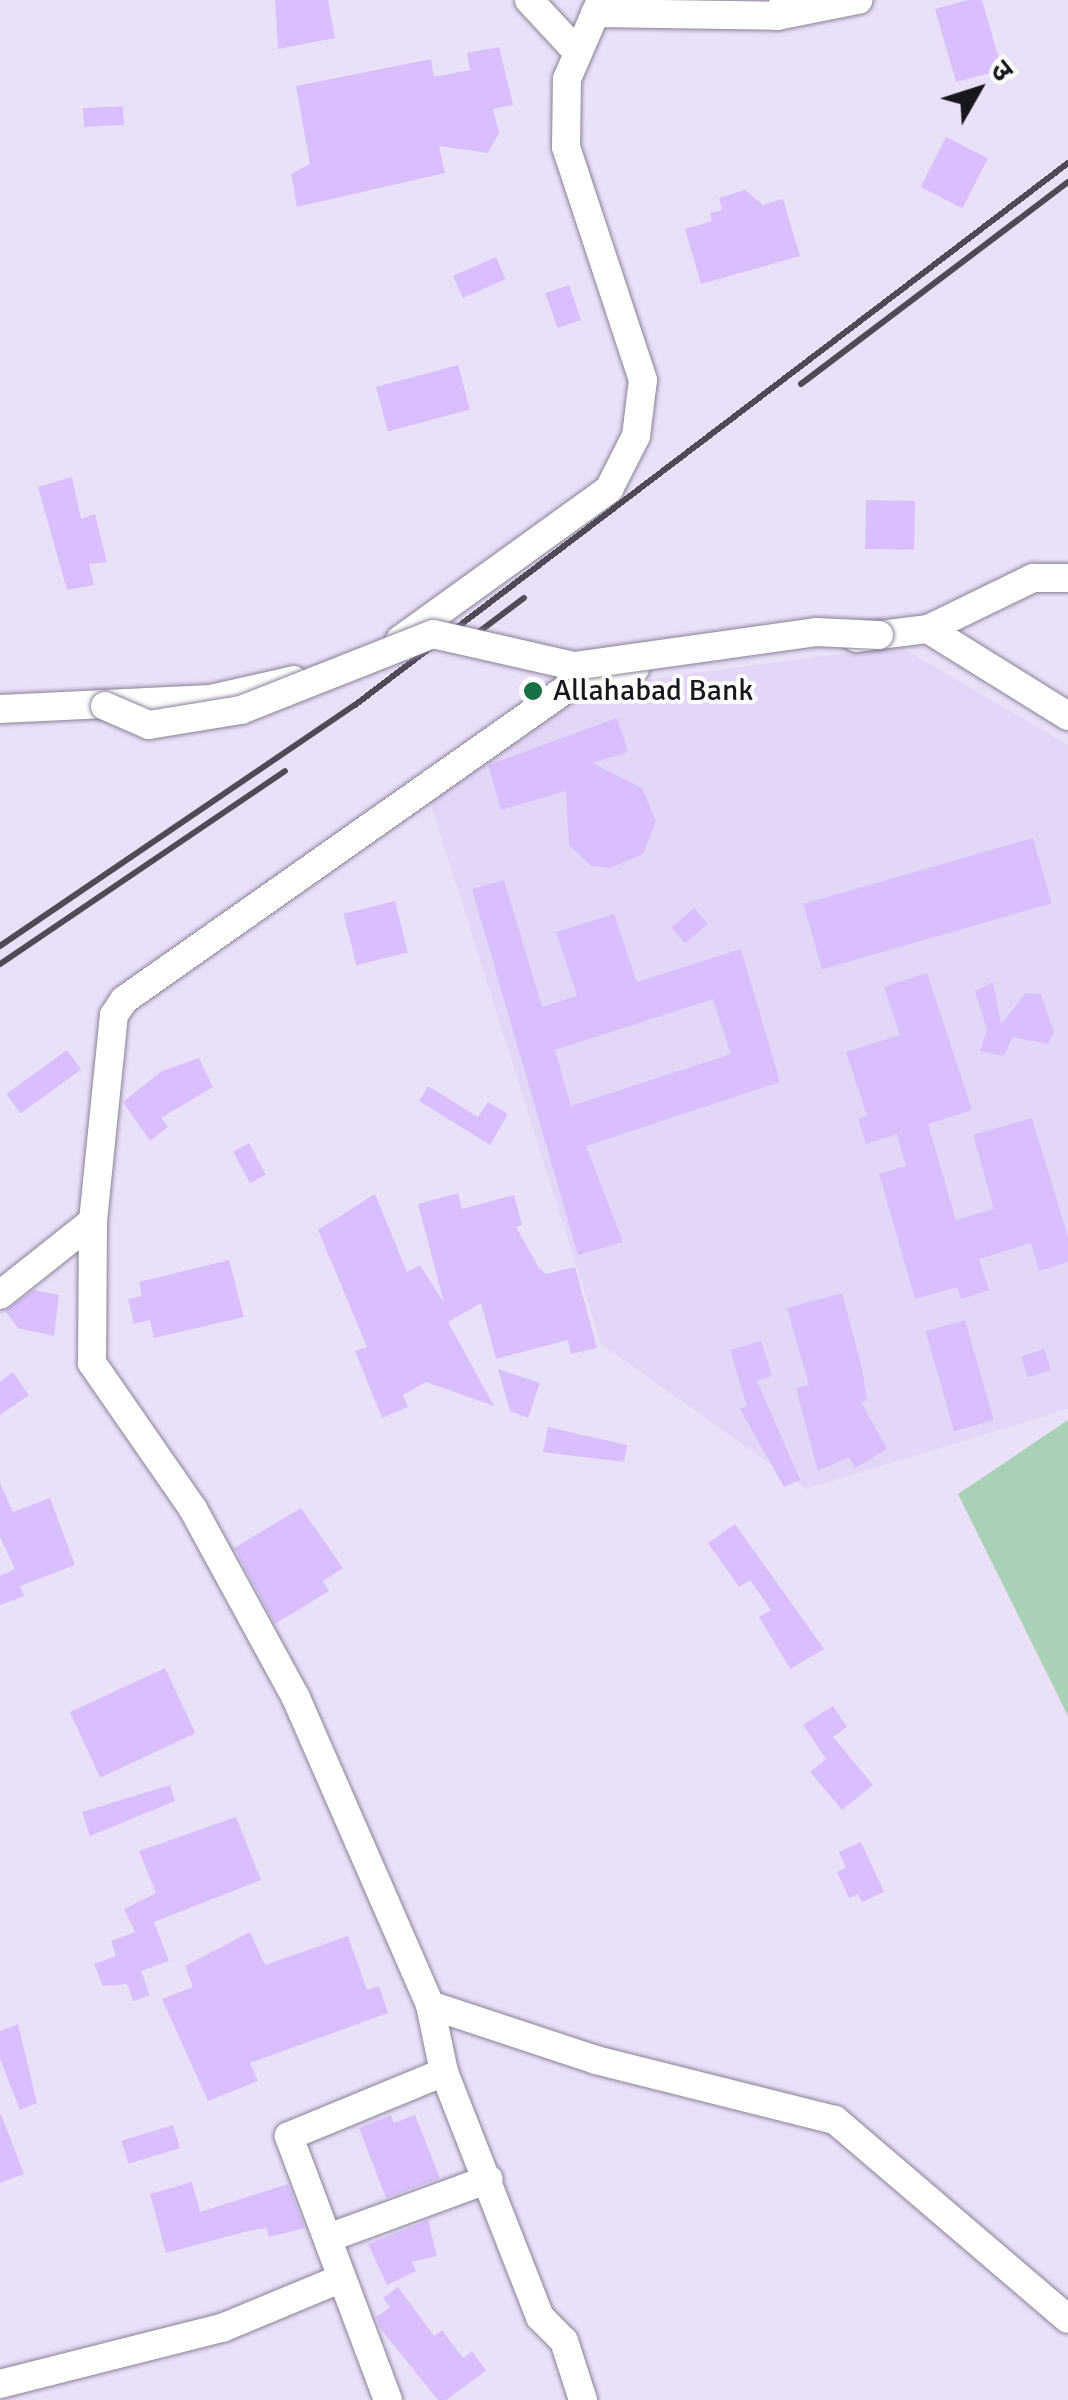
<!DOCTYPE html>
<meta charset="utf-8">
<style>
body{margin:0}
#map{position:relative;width:1068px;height:2400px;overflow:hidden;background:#eae1f9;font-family:Signika,"Noto Sans Devanagari",sans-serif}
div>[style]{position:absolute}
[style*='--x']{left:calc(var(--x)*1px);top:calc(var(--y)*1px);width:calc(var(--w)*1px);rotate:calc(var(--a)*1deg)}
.built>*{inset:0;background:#e3d6f6}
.green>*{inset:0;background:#a8d1b6}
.building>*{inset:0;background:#d9bffe;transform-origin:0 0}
.roads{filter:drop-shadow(0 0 2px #8a8197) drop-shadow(0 0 2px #8a8197)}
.minor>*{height:28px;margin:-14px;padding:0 14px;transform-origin:14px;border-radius:14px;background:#fff}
.rail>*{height:6px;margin:-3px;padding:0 3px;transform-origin:3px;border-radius:3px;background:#4f4a56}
.bridges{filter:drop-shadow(0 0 2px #8a8197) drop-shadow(0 0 2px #8a8197)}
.minor-bridge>*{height:28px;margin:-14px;padding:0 14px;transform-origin:14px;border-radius:14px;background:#fff}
.dots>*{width:28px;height:28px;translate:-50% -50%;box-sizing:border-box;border:5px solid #fff;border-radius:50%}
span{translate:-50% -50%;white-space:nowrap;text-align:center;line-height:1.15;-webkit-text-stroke:8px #fff;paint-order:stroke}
.poi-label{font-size:30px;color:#19161e}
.left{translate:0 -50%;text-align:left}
.north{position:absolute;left:928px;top:40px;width:100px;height:100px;-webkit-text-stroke:8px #fff;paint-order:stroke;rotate:51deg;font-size:28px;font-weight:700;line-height:40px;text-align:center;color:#19161e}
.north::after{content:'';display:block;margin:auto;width:35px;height:45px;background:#19161e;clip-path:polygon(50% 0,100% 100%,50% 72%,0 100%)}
</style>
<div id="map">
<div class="built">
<div style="clip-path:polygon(899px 646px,1068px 745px,1068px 1409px,806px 1489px,601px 1344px,422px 776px,547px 693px)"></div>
</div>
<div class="green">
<div style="clip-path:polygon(1068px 1420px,1068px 1716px,958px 1494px)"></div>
</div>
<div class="building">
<div style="clip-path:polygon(275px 0,328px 0,335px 38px,278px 49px)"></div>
<div style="clip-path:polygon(968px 0,982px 0,1002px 70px,956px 82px,935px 9px)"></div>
<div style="clip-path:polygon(499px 47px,513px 105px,493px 109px,499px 133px,488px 153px,439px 146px,445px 173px,297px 207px,291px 174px,310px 164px,296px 86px,431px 59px,434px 77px,470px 70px,467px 53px)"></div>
<div style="left:123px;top:106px;width:19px;height:40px;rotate:87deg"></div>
<div style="left:946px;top:137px;width:47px;height:56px;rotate:27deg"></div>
<div style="clip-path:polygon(745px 190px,763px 205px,783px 199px,800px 256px,701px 284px,685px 229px,712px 221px,710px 213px,722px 210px,719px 198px)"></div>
<div style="left:496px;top:257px;width:24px;height:47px;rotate:66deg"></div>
<div style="left:569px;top:285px;width:37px;height:25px;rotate:71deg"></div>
<div style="left:458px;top:365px;width:46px;height:85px;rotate:75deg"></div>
<div style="clip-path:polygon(72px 477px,81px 519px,95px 514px,107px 562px,89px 564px,94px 585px,67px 590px,38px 487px)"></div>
<div style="left:866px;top:500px;width:49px;height:49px;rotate:1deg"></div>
<div style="clip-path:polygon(617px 718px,628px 752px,592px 763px,642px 788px,656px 821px,643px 854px,610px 868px,591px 866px,569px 845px,566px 791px,501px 810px,488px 765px)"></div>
<div style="left:1033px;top:838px;width:68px;height:239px;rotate:74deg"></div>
<div style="clip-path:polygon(evenodd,504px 880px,542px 1007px,577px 996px,556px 932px,614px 914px,637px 982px,741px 949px,780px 1082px,586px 1146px,623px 1242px,578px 1255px,472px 889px,504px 880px,713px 999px,731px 1054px,571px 1106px,555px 1050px,713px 999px)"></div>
<div style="left:395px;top:901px;width:53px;height:53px;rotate:76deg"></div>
<div style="left:694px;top:908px;width:21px;height:30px;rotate:49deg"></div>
<div style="clip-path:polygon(927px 973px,972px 1110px,928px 1124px,956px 1220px,994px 1209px,973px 1135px,1032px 1118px,1068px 1237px,1068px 1262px,1039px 1271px,1031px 1243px,979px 1259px,989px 1290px,961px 1299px,957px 1287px,915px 1299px,879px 1174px,906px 1166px,897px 1134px,866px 1144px,858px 1119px,867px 1116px,846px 1052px,900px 1035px,884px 987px)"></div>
<div style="clip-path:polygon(993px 982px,1001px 1024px,1026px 993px,1041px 994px,1054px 1032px,1048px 1044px,1013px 1037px,1004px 1056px,980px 1051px,987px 1030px,975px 991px)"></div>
<div style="left:67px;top:1050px;width:24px;height:75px;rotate:54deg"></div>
<div style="clip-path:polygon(199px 1058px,213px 1087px,161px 1118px,168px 1127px,150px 1141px,123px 1102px,162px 1071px)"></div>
<div style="clip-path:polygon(428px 1086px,478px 1117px,488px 1102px,508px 1114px,490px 1145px,419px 1101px)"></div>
<div style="left:249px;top:1143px;width:36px;height:18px;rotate:62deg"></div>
<div style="clip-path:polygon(458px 1193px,462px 1209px,514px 1195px,522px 1225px,516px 1227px,539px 1268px,546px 1274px,575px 1267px,597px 1348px,571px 1354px,568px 1340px,496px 1359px,481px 1303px,448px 1322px,494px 1406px,426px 1382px,403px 1395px,408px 1407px,382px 1418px,355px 1351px,367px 1347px,318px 1230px,375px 1194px,407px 1272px,420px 1265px,444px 1303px,418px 1204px)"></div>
<div style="clip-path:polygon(229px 1260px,244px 1317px,154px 1338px,150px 1320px,134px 1324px,128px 1299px,142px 1296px,139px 1282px)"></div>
<div style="clip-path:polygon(34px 1290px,59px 1295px,54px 1336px,18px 1328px,5px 1311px)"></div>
<div style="clip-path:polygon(842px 1293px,862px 1368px,867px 1400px,861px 1402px,887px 1449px,855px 1468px,849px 1457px,818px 1471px,796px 1388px,809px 1385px,787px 1308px)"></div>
<div style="left:965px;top:1320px;width:104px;height:41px;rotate:74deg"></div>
<div style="clip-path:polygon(761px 1341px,772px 1376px,757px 1381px,800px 1480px,784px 1487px,740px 1409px,747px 1406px,730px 1350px)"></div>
<div style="left:1044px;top:1349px;width:22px;height:24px;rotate:72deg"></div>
<div style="clip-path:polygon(498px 1369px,540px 1383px,528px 1418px,510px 1411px)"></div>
<div style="clip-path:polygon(13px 1372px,29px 1395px,0 1415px,0 1382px)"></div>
<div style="clip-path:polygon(548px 1427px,627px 1445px,624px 1462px,543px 1452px)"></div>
<div style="clip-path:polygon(0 1483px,13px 1512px,50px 1498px,75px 1565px,20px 1586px,24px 1596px,0 1605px,0 1576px,15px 1569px,0 1537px)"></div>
<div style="clip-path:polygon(301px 1508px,343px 1568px,323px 1581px,329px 1591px,275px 1624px,234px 1548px)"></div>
<div style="clip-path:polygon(735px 1524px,824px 1649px,790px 1669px,759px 1617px,771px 1610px,750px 1580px,739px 1587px,708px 1543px)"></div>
<div style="left:165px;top:1668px;width:72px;height:105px;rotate:65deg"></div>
<div style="clip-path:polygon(833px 1706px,847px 1727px,833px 1737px,873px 1785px,842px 1810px,810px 1772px,826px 1759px,803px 1725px)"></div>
<div style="clip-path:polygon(170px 1785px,175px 1801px,90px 1836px,82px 1812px)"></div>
<div style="clip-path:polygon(236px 1817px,261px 1880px,154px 1922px,169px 1961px,141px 1971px,150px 1995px,133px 2001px,127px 1984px,103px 1986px,94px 1964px,116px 1956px,111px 1941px,135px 1932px,124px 1909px,156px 1893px,139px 1851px)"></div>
<div style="clip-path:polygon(861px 1842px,884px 1892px,862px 1902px,858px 1894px,849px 1898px,837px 1872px,846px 1868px,839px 1852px)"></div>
<div style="clip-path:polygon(250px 1932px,265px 1965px,348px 1936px,367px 1990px,379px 1986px,388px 2013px,250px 2063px,258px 2081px,208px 2101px,162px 1999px,193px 1987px,185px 1966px)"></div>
<div style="clip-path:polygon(18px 2024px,37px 2103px,20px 2110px,0 2059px,0 2031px)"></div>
<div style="clip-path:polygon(1px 2114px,24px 2174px,0 2183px,0 2115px)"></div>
<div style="clip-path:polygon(391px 2115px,394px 2123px,415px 2115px,440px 2178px,386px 2198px,359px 2128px)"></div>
<div style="left:173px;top:2125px;width:24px;height:54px;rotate:73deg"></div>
<div style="clip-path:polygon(192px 2182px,200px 2212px,288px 2184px,305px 2228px,269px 2237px,267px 2228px,248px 2231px,166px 2253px,150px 2194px)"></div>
<div style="clip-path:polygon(428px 2220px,437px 2256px,412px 2262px,416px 2271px,387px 2285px,368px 2244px)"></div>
<div style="clip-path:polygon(398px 2287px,434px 2336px,442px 2330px,463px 2358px,472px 2351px,486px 2371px,446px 2400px,438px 2400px,380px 2328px,376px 2317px,390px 2307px,383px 2298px)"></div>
</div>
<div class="roads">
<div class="minor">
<div style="--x:529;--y:0;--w:72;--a:47.2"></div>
<div style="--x:595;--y:13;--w:182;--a:0.9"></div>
<div style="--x:777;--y:16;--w:18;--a:-61"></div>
<div style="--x:777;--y:16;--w:83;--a:-11.2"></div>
<div style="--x:928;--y:629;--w:165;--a:31.9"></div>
<div style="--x:856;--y:638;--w:73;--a:-7.1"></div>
<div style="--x:928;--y:629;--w:117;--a:-25.9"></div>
<div style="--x:1033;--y:578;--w:35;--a:0"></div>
<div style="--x:400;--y:640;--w:258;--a:-35.8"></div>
<div style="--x:609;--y:489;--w:59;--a:-63"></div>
<div style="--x:636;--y:436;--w:56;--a:-82.9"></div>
<div style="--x:643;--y:380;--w:245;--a:-108.3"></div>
<div style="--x:566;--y:147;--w:68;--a:-89.2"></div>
<div style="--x:567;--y:79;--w:86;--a:-66.7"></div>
<div style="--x:0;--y:709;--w:211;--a:-2.7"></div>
<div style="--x:211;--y:699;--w:85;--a:-12.9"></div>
<div style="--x:93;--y:1221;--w:142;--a:90.4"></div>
<div style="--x:92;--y:1363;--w:178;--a:55.3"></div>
<div style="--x:193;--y:1509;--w:215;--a:61.4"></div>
<div style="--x:296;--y:1698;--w:335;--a:66.4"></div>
<div style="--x:430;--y:2005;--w:175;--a:18.3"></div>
<div style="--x:596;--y:2060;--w:246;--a:14.1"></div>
<div style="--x:835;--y:2120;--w:306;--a:40.5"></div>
<div style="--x:0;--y:1295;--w:119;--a:-38.5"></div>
<div style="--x:93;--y:1221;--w:207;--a:-84.2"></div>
<div style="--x:114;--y:1015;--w:18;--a:-56"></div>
<div style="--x:124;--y:1000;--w:553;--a:-35.13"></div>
<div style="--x:576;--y:682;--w:61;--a:-13.3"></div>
<div style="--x:430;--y:2005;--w:68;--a:78.2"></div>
<div style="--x:444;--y:2072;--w:263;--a:68.6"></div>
<div style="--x:540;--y:2317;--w:34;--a:45"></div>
<div style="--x:564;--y:2341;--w:62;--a:72.1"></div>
<div style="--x:328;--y:2238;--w:171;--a:-20.1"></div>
<div style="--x:0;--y:2384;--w:229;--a:-14.2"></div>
<div style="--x:222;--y:2328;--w:128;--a:-22.6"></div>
<div style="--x:388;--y:2400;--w:282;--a:-110.6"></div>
<div style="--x:289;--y:2136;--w:168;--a:-22.4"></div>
</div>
</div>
<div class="rail">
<div style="--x:801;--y:384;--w:335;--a:-37.1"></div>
<div style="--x:460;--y:646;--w:80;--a:-36.9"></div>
<div style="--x:0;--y:946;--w:429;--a:-34.2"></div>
<div style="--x:355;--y:705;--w:896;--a:-37.24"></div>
<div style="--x:0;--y:964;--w:344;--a:-34.1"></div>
</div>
<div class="bridges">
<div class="minor-bridge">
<div style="--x:105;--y:706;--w:48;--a:23.4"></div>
<div style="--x:149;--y:725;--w:93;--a:-9.3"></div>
<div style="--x:241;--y:710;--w:206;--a:-21.6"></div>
<div style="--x:433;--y:634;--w:145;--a:12.8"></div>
<div style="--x:574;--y:666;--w:244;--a:-8"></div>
<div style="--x:816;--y:632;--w:63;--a:2.7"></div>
</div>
</div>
<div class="dots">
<div style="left:533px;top:691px;background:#177044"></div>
</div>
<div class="poi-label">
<span class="left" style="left:553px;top:691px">Allahabad Bank</span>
</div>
<div class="north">उ</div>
</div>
